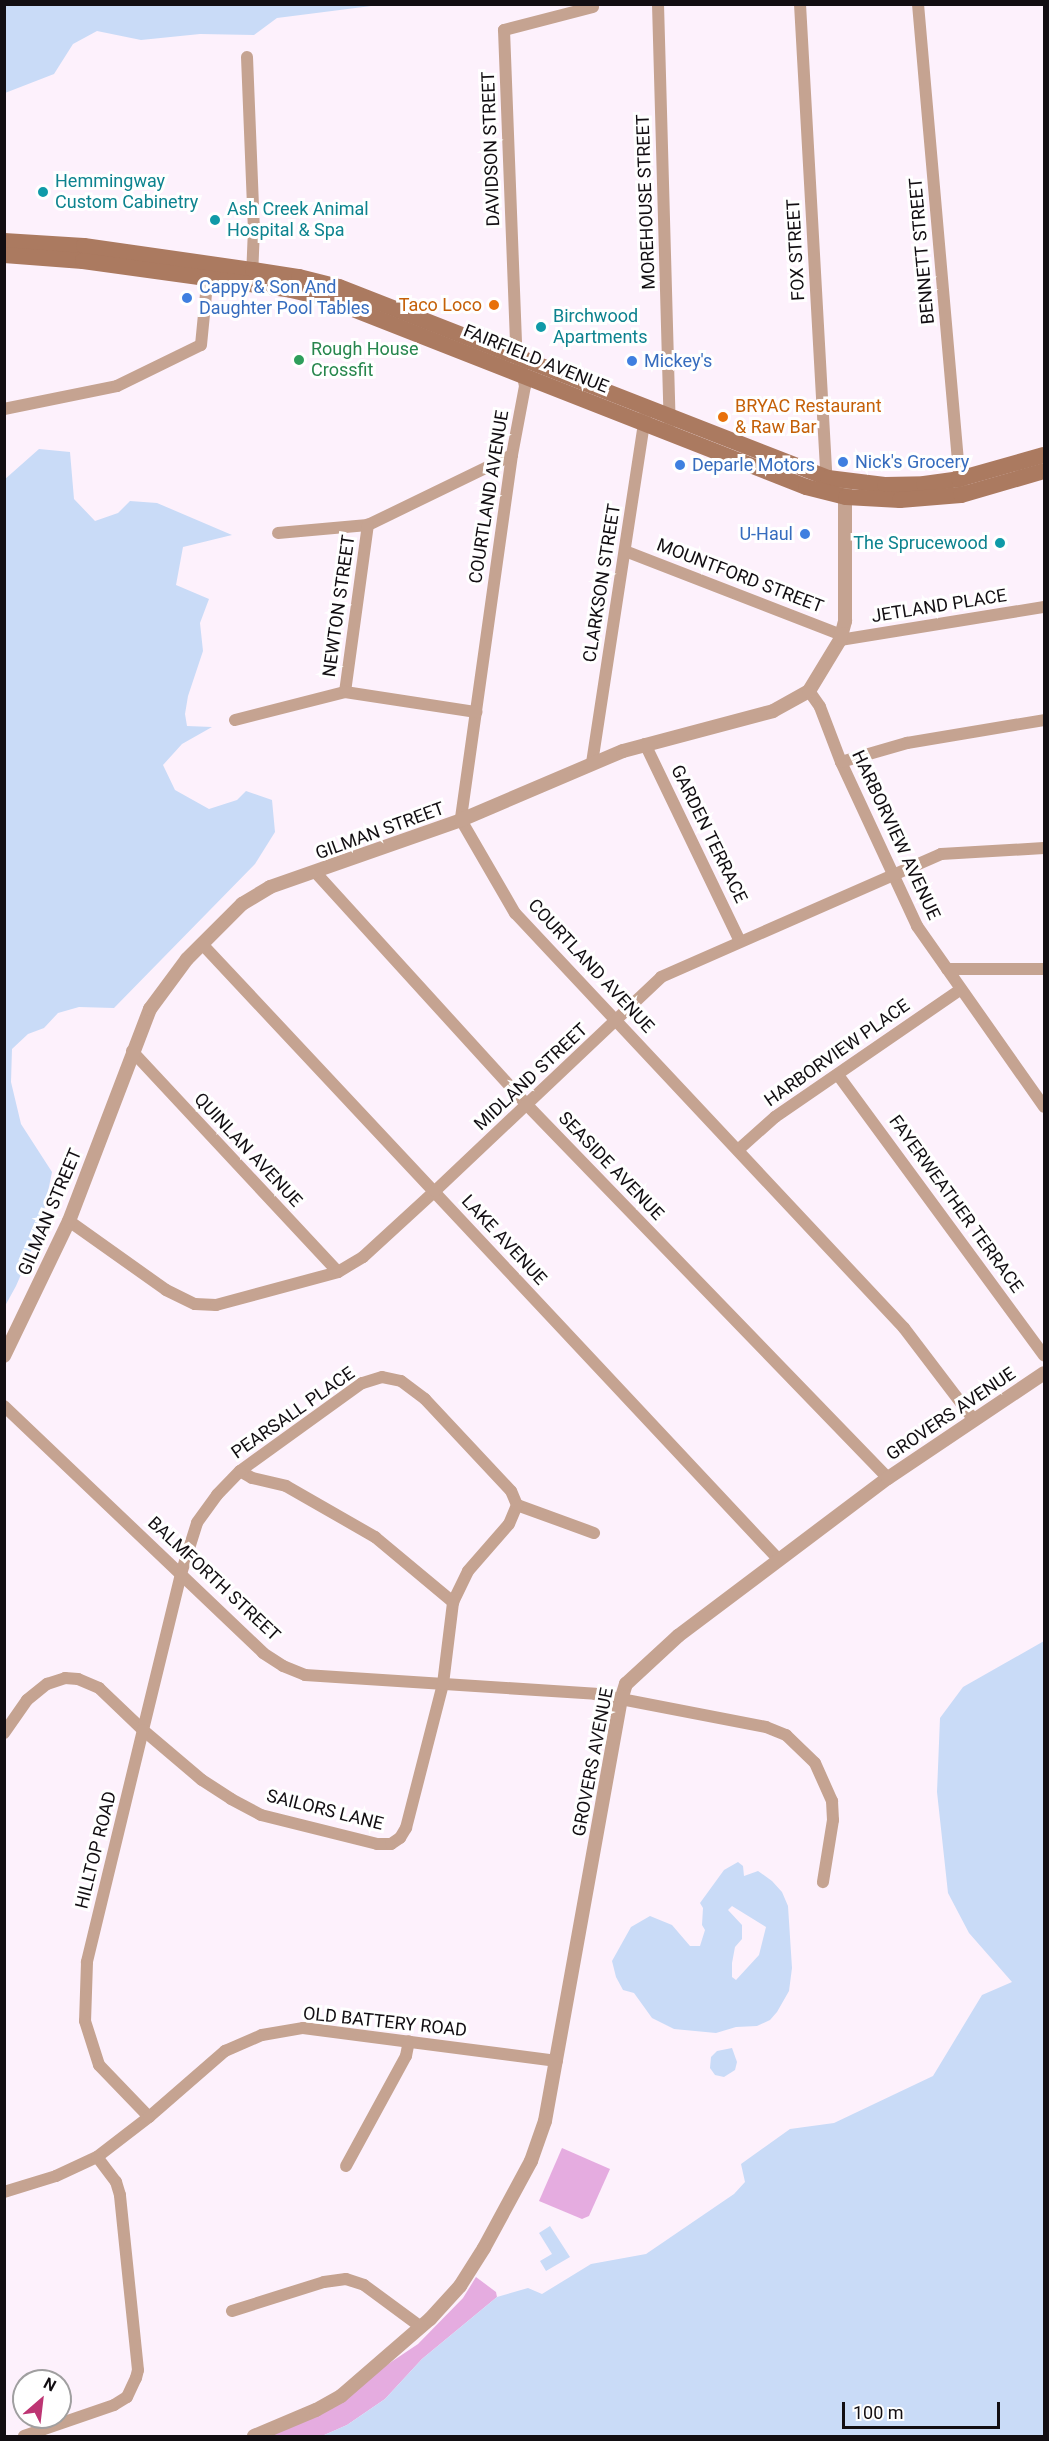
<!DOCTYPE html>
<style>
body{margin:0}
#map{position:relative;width:1049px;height:2441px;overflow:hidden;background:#fdf1fc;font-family:Roboto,sans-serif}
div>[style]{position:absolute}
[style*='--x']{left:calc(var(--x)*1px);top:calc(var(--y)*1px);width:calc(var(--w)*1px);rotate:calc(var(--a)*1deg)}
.green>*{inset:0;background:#e5ace0}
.water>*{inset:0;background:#c9dbf7}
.minor>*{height:12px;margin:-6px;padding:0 6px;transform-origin:6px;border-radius:6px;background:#c5a391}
.tertiary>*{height:14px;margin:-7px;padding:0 7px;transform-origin:7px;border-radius:7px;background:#c5a391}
.secondary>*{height:16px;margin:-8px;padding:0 8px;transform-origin:8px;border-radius:8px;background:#ab7a60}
.dots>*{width:16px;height:16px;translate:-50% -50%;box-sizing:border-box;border:3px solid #fff;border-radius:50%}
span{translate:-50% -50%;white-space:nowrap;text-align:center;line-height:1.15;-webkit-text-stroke:6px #fff;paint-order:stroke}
.street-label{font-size:18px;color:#120e12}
.culture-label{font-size:18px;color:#0d838f}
.left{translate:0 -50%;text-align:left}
.right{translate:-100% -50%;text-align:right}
.shop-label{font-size:18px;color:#366cbe}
.food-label{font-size:18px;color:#c56008}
.leisure-label{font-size:18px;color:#27864d}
.frame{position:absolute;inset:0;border:6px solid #120e12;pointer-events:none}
.north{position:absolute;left:12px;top:2369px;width:60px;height:60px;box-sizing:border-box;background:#fff;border:2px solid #a09fa0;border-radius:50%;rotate:28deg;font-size:16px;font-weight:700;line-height:24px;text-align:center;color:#120e12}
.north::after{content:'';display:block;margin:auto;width:21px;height:27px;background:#bd3573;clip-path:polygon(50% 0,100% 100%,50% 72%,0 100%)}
.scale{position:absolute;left:842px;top:2402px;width:158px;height:27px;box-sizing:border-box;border:3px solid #120e12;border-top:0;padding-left:8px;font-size:18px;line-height:21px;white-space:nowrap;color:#120e12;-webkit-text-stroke:4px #fff;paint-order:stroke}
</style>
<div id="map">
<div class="green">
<div style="clip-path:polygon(562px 2148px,610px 2169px,589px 2216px,582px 2219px,539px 2201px)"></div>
<div style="clip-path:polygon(476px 2277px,496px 2292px,497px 2297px,422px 2359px,385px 2399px,347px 2425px,322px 2436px,259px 2436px,333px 2401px,418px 2344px,463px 2298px)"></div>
</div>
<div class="water">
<div style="clip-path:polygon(5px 4px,379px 4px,379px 5px,277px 18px,254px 35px,200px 34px,141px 40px,97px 31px,73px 44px,54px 74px,5px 93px)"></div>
<div style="clip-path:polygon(39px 449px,70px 452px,74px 499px,95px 521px,118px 513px,130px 501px,157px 503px,232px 535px,183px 547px,176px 585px,209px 599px,200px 623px,203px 651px,188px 696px,185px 714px,187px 726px,212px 727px,182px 744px,163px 765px,175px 790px,209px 809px,237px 800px,246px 791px,272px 800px,275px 832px,255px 864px,114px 1008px,79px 1007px,58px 1013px,44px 1028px,28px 1034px,12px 1049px,11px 1082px,21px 1124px,52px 1172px,40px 1231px,16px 1286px,5px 1306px,4px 480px)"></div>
<div style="clip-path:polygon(1044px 1641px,1044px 2436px,322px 2436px,347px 2425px,385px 2399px,422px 2359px,497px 2297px,528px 2288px,542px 2294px,591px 2264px,646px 2254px,734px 2194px,745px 2182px,741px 2164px,790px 2129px,834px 2123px,933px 2076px,982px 1995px,1012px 1982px,969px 1933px,948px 1893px,937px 1792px,940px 1718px,963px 1687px)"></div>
<div style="clip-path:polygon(evenodd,738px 1862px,743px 1866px,744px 1876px,758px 1871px,772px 1881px,782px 1892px,788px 1906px,792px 1968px,789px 1991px,777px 2012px,770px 2020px,757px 2026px,736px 2027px,716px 2033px,674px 2029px,652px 2018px,634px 1993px,623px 1990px,616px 1977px,612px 1961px,631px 1927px,650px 1916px,672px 1925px,690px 1946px,700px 1946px,705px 1930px,702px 1925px,703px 1908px,700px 1903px,724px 1870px,738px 1862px,732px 1906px,766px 1927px,759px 1955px,736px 1980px,732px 1977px,732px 1963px,735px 1947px,742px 1939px,742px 1925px,728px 1910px,732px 1906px)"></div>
<div style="clip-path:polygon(732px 2048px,737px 2062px,735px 2070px,724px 2077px,715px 2075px,710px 2068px,711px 2057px,717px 2051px)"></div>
<div style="clip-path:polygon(550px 2226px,570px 2257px,546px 2271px,540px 2261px,552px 2254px,539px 2233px)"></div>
</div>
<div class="minor">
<div style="--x:658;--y:4;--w:419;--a:88.4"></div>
<div style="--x:800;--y:4;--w:483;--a:86.8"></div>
<div style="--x:918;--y:4;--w:483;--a:85"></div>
<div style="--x:593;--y:7;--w:92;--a:165.5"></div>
<div style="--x:504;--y:30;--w:316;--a:87.8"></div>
<div style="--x:516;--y:346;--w:41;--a:77.3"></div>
<div style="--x:525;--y:386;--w:70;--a:100.7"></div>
<div style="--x:512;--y:455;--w:369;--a:98"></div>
<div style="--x:461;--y:820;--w:108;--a:59.9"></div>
<div style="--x:515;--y:913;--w:569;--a:46.85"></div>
<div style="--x:904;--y:1328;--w:116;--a:52.7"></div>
<div style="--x:247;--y:57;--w:171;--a:87.7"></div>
<div style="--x:254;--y:228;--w:49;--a:92.3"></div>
<div style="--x:4;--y:409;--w:115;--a:-11.5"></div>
<div style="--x:117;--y:386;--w:93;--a:-26"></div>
<div style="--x:201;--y:345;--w:72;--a:-84.4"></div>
<div style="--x:278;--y:533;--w:90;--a:-5.1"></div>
<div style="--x:368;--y:525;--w:160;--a:-25.9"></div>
<div style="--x:625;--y:551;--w:233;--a:21.2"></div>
<div style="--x:840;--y:640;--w:207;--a:-9.2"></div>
<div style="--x:809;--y:691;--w:19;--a:55"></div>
<div style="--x:820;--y:707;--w:59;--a:69.1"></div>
<div style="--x:841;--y:762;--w:181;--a:65.1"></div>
<div style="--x:917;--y:926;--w:221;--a:54.9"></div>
<div style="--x:345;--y:692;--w:169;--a:-82.2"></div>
<div style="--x:235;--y:720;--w:114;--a:-14.3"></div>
<div style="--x:345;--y:692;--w:133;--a:8.7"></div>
<div style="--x:645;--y:744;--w:219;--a:64.3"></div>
<div style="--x:841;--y:762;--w:69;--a:-16.1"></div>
<div style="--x:907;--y:743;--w:139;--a:-9.5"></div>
<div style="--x:592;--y:763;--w:351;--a:-81.3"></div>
<div style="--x:316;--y:873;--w:314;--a:47.7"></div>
<div style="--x:527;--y:1105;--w:519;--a:45.94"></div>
<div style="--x:202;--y:944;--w:844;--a:46.87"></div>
<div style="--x:947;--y:969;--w:97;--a:0"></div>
<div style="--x:132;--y:1051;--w:302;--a:47"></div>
<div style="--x:838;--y:1075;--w:348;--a:53.7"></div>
<div style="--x:738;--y:1150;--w:50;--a:-41.7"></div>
<div style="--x:775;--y:1117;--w:224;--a:-34.5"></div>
<div style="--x:69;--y:1221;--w:119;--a:35.4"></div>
<div style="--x:166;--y:1290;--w:32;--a:26"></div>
<div style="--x:195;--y:1304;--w:21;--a:3"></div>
<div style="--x:216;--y:1305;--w:126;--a:-15.1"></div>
<div style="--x:338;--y:1272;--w:29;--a:-31"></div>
<div style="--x:363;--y:1257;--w:98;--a:-42.5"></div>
<div style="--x:435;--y:1191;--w:311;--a:-43.4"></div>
<div style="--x:661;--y:977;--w:306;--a:-23.7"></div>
<div style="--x:941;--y:854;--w:103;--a:-3.3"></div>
<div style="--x:4;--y:1406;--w:358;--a:43.6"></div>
<div style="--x:263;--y:1653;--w:24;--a:33"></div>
<div style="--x:283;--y:1666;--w:24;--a:22"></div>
<div style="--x:305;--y:1675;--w:291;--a:3.7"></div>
<div style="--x:595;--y:1694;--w:174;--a:10.9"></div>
<div style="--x:766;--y:1727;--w:22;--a:22"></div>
<div style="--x:786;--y:1735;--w:40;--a:44"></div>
<div style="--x:815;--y:1763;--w:42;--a:65.9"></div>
<div style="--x:832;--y:1801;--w:19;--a:87"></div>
<div style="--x:833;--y:1820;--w:63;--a:99.2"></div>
<div style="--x:240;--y:1471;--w:14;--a:30"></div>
<div style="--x:252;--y:1478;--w:35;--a:13"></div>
<div style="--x:286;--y:1486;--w:103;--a:29.8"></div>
<div style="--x:375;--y:1537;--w:102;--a:39.8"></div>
<div style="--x:517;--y:1505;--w:82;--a:20"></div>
<div style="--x:4;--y:1733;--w:40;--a:-55.1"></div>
<div style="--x:27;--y:1700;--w:26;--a:-39"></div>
<div style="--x:47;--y:1684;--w:19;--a:-18"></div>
<div style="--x:65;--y:1678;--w:13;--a:4"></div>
<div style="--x:78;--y:1679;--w:23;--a:23"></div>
<div style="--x:99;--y:1688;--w:61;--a:43.7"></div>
<div style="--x:143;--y:1730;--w:77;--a:40.3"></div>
<div style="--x:202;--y:1780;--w:35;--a:33"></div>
<div style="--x:231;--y:1799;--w:34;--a:28"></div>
<div style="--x:261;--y:1815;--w:120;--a:14"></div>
<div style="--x:377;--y:1844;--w:14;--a:0"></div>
<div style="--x:391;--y:1844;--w:11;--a:-34"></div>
<div style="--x:400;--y:1838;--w:12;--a:-59"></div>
<div style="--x:406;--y:1828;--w:149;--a:-75.6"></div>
<div style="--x:443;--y:1684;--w:83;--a:-83"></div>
<div style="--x:453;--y:1602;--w:34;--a:-64"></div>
<div style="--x:468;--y:1571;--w:62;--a:-48.9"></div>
<div style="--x:509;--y:1524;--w:21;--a:-67"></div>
<div style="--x:517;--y:1505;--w:15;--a:-113"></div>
<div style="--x:511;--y:1491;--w:126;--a:-133.1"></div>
<div style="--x:425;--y:1399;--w:30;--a:-143"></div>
<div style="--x:401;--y:1381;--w:19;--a:-168"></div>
<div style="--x:382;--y:1377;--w:21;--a:163"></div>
<div style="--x:362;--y:1383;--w:150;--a:144.2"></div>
<div style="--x:240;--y:1471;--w:33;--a:134"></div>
<div style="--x:217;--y:1495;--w:34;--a:126"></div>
<div style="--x:197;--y:1523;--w:53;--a:107.4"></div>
<div style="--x:181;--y:1574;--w:161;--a:103.7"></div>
<div style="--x:143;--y:1730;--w:239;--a:103.6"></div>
<div style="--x:87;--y:1962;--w:59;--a:91.9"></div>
<div style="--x:85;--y:2021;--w:46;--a:72.3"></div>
<div style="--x:99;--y:2065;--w:72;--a:46.1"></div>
<div style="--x:346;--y:2166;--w:125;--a:-61.4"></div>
<div style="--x:406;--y:2056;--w:15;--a:-79"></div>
<div style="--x:4;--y:2192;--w:54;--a:-17.1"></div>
<div style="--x:56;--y:2176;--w:45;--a:-24.9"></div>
<div style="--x:97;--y:2157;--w:66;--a:-37.6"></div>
<div style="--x:149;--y:2117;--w:101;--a:-41"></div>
<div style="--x:225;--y:2051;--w:40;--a:-23.4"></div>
<div style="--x:262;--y:2035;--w:42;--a:-9.7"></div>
<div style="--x:303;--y:2028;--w:256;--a:7.4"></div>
<div style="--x:232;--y:2311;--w:96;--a:-17.5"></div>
<div style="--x:324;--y:2282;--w:22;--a:-8"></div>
<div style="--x:346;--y:2279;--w:19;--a:18"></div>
<div style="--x:364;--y:2285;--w:71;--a:36.4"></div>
<div style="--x:24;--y:2436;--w:95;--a:-19"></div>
<div style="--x:114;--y:2405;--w:15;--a:-32"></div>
<div style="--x:127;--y:2397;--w:21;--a:-65"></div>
<div style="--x:136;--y:2378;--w:8;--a:-76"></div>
<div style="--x:138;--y:2370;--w:176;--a:-95.9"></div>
<div style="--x:120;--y:2195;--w:14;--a:-107"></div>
<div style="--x:116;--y:2182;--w:31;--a:-127"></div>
</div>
<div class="tertiary">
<div style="--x:4;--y:1356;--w:150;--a:-64.3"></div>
<div style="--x:69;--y:1221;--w:227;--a:-69.1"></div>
<div style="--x:150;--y:1009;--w:62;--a:-53.5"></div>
<div style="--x:187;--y:959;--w:78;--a:-45"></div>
<div style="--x:242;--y:904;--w:33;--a:-31"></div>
<div style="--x:270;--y:887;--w:202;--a:-19.3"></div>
<div style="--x:461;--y:820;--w:176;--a:-23.1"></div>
<div style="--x:623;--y:751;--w:155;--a:-14.9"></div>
<div style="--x:773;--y:711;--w:41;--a:-29.1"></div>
<div style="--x:809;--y:691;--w:60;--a:-58.7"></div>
<div style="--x:840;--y:640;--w:20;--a:-75"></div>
<div style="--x:845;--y:621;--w:132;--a:-90"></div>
<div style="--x:254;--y:2436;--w:67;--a:-22.8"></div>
<div style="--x:316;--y:2410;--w:29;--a:-29"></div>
<div style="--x:341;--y:2396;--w:118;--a:-40.9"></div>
<div style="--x:430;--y:2319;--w:45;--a:-47.7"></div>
<div style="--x:460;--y:2286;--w:45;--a:-57.7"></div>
<div style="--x:484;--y:2248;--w:99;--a:-61.6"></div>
<div style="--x:531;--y:2161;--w:42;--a:-70.7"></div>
<div style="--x:545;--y:2121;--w:428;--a:-79.8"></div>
<div style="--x:621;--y:1700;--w:17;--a:-73"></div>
<div style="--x:626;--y:1684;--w:71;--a:-42.7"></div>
<div style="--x:678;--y:1636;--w:263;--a:-37"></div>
<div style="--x:888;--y:1478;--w:188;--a:-33.9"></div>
</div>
<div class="secondary">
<div style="--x:4;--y:241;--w:80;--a:3.6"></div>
<div style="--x:84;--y:246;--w:171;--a:8.1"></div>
<div style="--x:253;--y:270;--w:47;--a:8.7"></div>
<div style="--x:299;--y:277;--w:41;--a:14"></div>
<div style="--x:339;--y:287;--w:525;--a:21.34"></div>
<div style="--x:828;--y:478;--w:57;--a:7"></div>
<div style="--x:885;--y:485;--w:39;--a:-1"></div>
<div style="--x:924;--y:484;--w:35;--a:-8"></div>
<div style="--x:959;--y:479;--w:88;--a:-15.8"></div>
<div style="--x:4;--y:255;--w:79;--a:4.3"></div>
<div style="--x:83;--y:261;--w:210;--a:7.9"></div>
<div style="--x:291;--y:290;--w:35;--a:13"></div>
<div style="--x:325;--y:298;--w:517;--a:21.45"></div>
<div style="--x:806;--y:487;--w:41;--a:14"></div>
<div style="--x:846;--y:497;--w:54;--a:3.2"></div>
<div style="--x:900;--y:500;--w:61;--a:-4.7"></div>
<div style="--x:961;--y:495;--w:86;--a:-16.1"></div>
</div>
<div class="dots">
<div style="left:43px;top:192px;background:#0f9aa8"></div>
<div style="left:215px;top:220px;background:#0f9aa8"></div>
<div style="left:187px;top:298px;background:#3f7fe0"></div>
<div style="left:494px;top:305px;background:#e8710a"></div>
<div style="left:541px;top:327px;background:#0f9aa8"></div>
<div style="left:299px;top:360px;background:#2e9e5b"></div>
<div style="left:632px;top:361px;background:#3f7fe0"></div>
<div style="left:723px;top:417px;background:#e8710a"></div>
<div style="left:843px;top:462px;background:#3f7fe0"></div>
<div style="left:680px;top:465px;background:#3f7fe0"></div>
<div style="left:805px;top:534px;background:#3f7fe0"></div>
<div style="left:1000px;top:543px;background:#0f9aa8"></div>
</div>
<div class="street-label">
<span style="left:491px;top:149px;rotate:-92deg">DAVIDSON STREET</span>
<span style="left:646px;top:202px;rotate:-92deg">MOREHOUSE STREET</span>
<span style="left:796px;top:250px;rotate:-93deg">FOX STREET</span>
<span style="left:922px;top:251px;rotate:-95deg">BENNETT STREET</span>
<span style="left:536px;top:359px;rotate:22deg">FAIRFIELD AVENUE</span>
<span style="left:489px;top:497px;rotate:-81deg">COURTLAND AVENUE</span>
<span style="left:740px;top:576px;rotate:21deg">MOUNTFORD STREET</span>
<span style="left:602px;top:583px;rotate:-81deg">CLARKSON STREET</span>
<span style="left:339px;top:606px;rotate:-82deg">NEWTON STREET</span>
<span style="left:939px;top:606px;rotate:-9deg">JETLAND PLACE</span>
<span style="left:380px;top:831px;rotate:-20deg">GILMAN STREET</span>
<span style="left:709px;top:834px;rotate:64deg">GARDEN TERRACE</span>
<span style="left:896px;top:835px;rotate:65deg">HARBORVIEW AVENUE</span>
<span style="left:591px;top:966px;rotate:47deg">COURTLAND AVENUE</span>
<span style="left:837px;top:1053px;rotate:-35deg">HARBORVIEW PLACE</span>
<span style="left:531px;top:1077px;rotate:-43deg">MIDLAND STREET</span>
<span style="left:248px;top:1150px;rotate:47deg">QUINLAN AVENUE</span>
<span style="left:611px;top:1166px;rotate:46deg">SEASIDE AVENUE</span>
<span style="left:956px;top:1204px;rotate:54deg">FAYERWEATHER TERRACE</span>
<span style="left:50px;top:1212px;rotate:-67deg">GILMAN STREET</span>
<span style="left:504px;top:1240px;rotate:47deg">LAKE AVENUE</span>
<span style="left:293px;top:1413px;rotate:-35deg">PEARSALL PLACE</span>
<span style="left:951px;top:1414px;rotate:-34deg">GROVERS AVENUE</span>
<span style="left:214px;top:1579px;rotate:43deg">BALMFORTH STREET</span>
<span style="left:593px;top:1762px;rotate:-79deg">GROVERS AVENUE</span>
<span style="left:325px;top:1810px;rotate:14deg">SAILORS LANE</span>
<span style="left:96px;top:1850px;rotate:-76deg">HILLTOP ROAD</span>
<span style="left:385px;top:2022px;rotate:6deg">OLD BATTERY ROAD</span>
</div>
<div class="culture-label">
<span class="left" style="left:55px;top:192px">Hemmingway<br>Custom Cabinetry</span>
<span class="left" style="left:227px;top:220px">Ash Creek Animal<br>Hospital &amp; Spa</span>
<span class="left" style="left:553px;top:327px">Birchwood<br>Apartments</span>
<span class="right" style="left:988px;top:543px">The Sprucewood</span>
</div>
<div class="shop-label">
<span class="left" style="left:199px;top:298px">Cappy &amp; Son And<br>Daughter Pool Tables</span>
<span class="left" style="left:644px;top:361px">Mickey's</span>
<span class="left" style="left:855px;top:462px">Nick's Grocery</span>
<span class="left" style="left:692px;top:465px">Deparle Motors</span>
<span class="right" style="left:793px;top:534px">U-Haul</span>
</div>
<div class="food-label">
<span class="right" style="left:482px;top:305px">Taco Loco</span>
<span class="left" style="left:735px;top:417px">BRYAC Restaurant<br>&amp; Raw Bar</span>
</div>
<div class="leisure-label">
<span class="left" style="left:311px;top:360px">Rough House<br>Crossfit</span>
</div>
<div class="frame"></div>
<div class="north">N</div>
<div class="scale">100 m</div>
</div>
